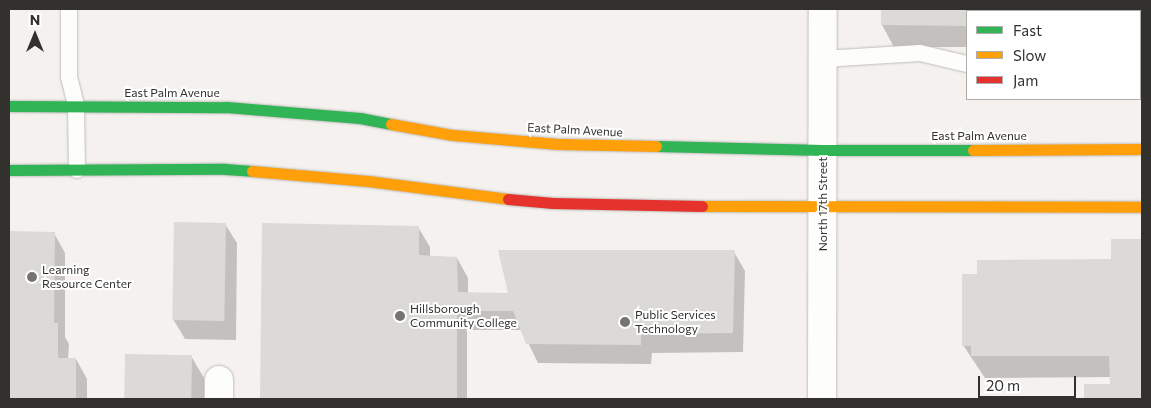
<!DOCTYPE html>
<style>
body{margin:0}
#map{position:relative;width:1151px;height:408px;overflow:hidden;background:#f4f1ee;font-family:Commissioner,sans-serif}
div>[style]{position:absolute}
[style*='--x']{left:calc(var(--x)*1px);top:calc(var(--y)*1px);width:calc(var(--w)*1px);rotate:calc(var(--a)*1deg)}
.shadow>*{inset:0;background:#0003;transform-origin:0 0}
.building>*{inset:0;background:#dcdad7;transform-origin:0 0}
.roads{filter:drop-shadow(0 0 1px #bfbdba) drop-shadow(0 0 1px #bfbdba)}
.lane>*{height:16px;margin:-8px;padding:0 8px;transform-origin:8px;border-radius:8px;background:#fdfdfc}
.street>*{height:28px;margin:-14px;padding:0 14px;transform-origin:14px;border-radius:14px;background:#fdfdfc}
.fast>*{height:11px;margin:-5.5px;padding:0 5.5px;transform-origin:5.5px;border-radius:5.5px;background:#30b455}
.slow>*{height:11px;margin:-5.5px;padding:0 5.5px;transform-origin:5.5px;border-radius:5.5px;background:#ff9f0a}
.jam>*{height:11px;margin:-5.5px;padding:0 5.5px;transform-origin:5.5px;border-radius:5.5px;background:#e5322d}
.dots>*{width:14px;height:14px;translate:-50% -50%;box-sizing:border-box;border:2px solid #fff;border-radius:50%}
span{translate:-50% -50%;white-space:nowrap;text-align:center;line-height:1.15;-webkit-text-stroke:4px #fff;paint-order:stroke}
.street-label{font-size:12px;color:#32312e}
.poi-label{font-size:12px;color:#32312e}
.left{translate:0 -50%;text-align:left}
.frame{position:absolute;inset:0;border:10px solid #32312e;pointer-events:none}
.legend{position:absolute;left:966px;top:10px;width:175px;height:90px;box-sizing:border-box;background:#fff;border:1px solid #adadab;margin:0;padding:6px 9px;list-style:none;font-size:15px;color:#32312e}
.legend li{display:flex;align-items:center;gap:10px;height:25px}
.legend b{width:25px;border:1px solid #adadab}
.north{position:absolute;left:10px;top:10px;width:50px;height:50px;-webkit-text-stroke:4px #fff;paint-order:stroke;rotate:0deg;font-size:14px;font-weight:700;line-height:20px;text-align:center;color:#32312e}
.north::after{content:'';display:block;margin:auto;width:18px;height:22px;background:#32312e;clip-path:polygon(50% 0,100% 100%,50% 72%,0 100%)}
.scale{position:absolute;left:978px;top:376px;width:98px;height:22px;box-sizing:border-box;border:2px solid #32312e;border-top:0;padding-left:6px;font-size:15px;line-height:18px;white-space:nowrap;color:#32312e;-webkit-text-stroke:4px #fff;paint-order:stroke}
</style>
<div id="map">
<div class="shadow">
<div style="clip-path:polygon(882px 9px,992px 9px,992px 11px,967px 11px,967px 47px,894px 47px,882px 25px)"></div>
<div style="left:1018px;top:9px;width:84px;height:2px"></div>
<div style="clip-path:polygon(225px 224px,237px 243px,236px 340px,185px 339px,173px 319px)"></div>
<div style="clip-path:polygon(263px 224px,418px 227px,430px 247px,430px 256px,457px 258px,468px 278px,468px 293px,509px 294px,734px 252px,745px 271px,743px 352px,652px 353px,651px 364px,538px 363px,522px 330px,467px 330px,467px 399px,262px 399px)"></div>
<div style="clip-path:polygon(9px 233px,54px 233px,65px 253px,65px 337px,69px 344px,68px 359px,76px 359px,87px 379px,87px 399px,9px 399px)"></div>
<div style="clip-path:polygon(1113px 240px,1142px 240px,1142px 399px,1085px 399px,1085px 385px,1111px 385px,1111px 377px,985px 378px,963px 345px,979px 275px,1113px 260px)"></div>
<div style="clip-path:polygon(127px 355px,191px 356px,204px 378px,204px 399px,126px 399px)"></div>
</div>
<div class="building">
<div style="clip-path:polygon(881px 9px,980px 9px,980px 11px,967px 11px,967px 26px,881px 25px)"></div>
<div style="left:1017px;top:9px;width:74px;height:2px"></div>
<div style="left:174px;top:222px;width:52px;height:98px;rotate:1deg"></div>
<div style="clip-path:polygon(262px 223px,419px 226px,419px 255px,457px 257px,458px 292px,508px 293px,498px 250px,735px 250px,733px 333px,641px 334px,641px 345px,526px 344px,513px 311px,457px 311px,457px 399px,260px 399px)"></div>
<div style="clip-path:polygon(9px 231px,55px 232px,54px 323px,58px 323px,58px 358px,76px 358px,76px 399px,9px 399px)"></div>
<div style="clip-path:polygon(1111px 239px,1142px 239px,1142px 399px,1084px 399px,1084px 384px,1110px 384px,1109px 356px,971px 356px,971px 346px,962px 346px,962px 274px,977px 274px,977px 260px,1111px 259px)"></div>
<div style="left:125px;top:354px;width:67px;height:45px;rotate:1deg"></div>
</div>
<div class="roads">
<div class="lane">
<div style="--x:69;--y:9;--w:68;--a:90"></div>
<div style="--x:69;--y:77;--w:30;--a:76"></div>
<div style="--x:76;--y:106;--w:64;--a:89.1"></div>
<div style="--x:1115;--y:11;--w:2;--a:-90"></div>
<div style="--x:823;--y:59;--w:97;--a:-3.5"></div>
<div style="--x:920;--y:53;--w:48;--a:13.2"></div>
</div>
<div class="street">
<div style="--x:219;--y:399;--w:19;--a:-90"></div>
<div style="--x:822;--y:399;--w:390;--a:-89.9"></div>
</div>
<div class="fast">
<div style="--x:9;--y:106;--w:217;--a:0.3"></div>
<div style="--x:226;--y:107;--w:134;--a:4.7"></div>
<div style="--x:360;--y:118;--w:32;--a:11"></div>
<div style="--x:656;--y:146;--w:167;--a:1.4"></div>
<div style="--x:823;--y:150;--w:150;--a:0"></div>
<div style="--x:9;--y:170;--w:216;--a:-0.3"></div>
<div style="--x:225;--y:169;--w:27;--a:4"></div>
</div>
<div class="slow">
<div style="--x:391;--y:124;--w:63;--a:10.1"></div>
<div style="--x:453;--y:135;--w:105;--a:4.9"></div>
<div style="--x:558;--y:144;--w:98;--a:1.2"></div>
<div style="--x:973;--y:150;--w:169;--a:-0.3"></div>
<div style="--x:252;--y:171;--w:116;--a:4.9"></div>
<div style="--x:368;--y:181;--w:141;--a:7.3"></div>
<div style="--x:702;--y:206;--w:440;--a:0.1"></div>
</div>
<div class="jam">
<div style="--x:508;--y:199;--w:45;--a:5.1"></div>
<div style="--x:553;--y:203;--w:149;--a:1.2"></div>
</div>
</div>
<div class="dots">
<div style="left:32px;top:277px;background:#767471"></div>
<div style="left:400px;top:316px;background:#767471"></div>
<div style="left:625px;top:322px;background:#767471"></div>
</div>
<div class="street-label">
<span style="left:172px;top:93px">East Palm Avenue</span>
<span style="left:575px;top:130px;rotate:3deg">East Palm Avenue</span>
<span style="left:979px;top:136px">East Palm Avenue</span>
<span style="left:823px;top:204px;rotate:-90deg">North 17th Street</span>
</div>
<div class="poi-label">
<span class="left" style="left:42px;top:277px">Learning<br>Resource Center</span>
<span class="left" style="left:410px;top:316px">Hillsborough<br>Community College</span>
<span class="left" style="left:635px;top:322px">Public Services<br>Technology</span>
</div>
<div class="frame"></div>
<ul class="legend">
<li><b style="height:6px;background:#30b455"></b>Fast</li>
<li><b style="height:6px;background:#ff9f0a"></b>Slow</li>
<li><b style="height:6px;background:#e5322d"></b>Jam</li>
</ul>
<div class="north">N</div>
<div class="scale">20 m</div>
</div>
